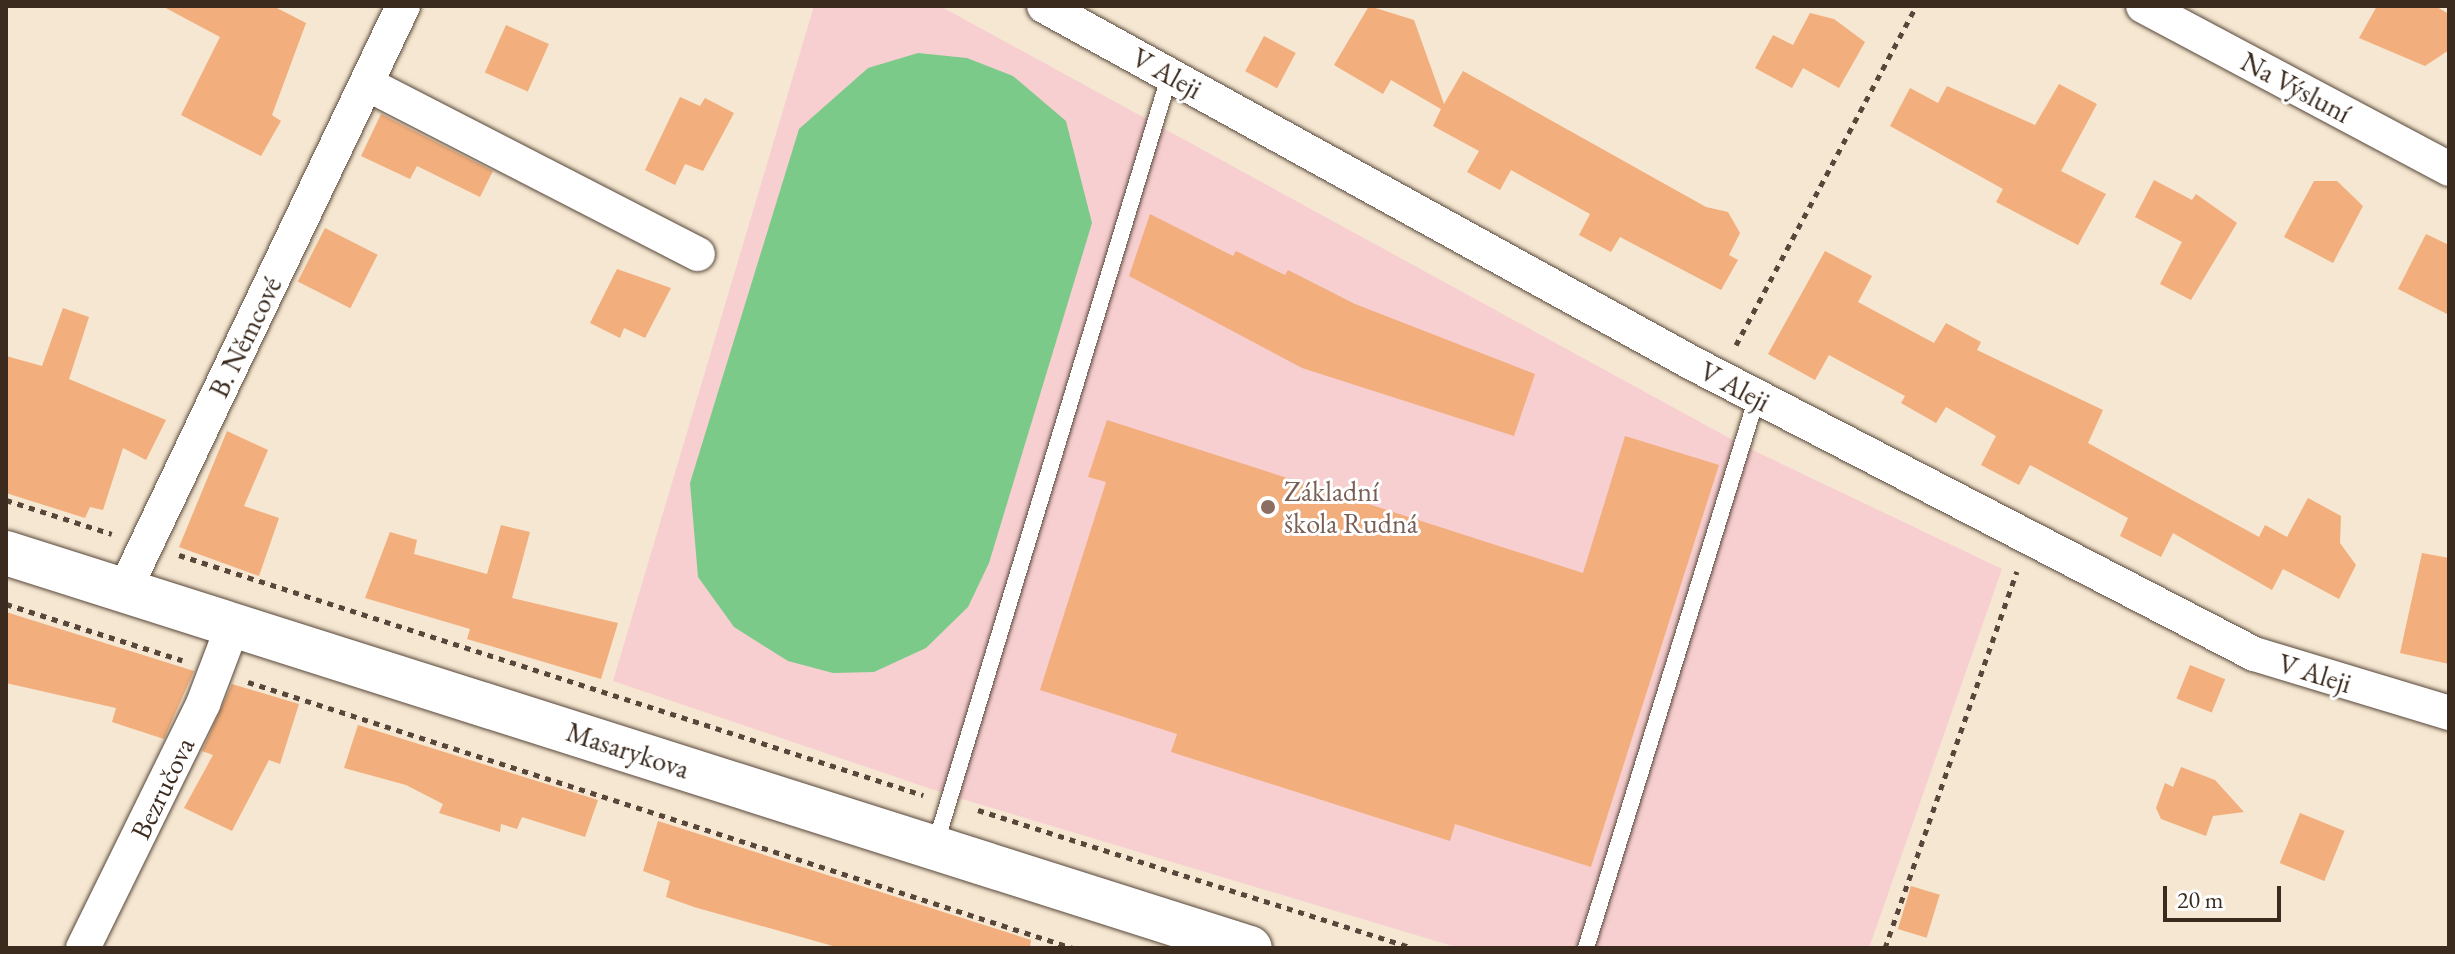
<!DOCTYPE html>
<meta charset="utf-8">
<style>
body{margin:0}
#map{position:relative;width:2455px;height:954px;overflow:hidden;background:#f5e7d1;font-family:"EB Garamond",serif}
div>[style]{position:absolute}
[style*='--x']{left:calc(var(--x)*1px);top:calc(var(--y)*1px);width:calc(var(--w)*1px);rotate:calc(var(--a)*1deg)}
.built>*{inset:0;background:#f7cfd0}
.green>*{inset:0;background:#7bca8a}
.building>*{inset:0;background:#f2ae7c;transform-origin:0 0}
.path>*{height:5px;margin-top:-2.5px;transform-origin:0;background:repeating-linear-gradient(90deg,#574639 0 6px,transparent 0 12px)}
.roads{filter:drop-shadow(0 0 2px #574639) drop-shadow(0 0 2px #574639)}
.lane>*{height:16px;margin:-8px;padding:0 8px;transform-origin:8px;border-radius:8px;background:#fff}
.street>*{height:34px;margin:-17px;padding:0 17px;transform-origin:17px;border-radius:17px;background:#fff}
.secondary>*{height:44px;margin:-22px;padding:0 22px;transform-origin:22px;border-radius:22px;background:#fff}
.dots>*{width:22px;height:22px;translate:-50% -50%;box-sizing:border-box;border:4px solid #fff;border-radius:50%}
span{translate:-50% -50%;white-space:nowrap;text-align:center;line-height:1.15;-webkit-text-stroke:6px #fff;paint-order:stroke}
.street-label{font-size:28px;color:#3b2a1e}
.education-label{font-size:28px;color:#785e54}
.left{translate:0 -50%;text-align:left}
.frame{position:absolute;inset:0;border:8px solid #3b2a1e;pointer-events:none}
.scale{position:absolute;left:2163px;top:886px;width:118px;height:36px;box-sizing:border-box;border:4px solid #3b2a1e;border-top:0;padding-left:10px;font-size:24px;line-height:28px;white-space:nowrap;color:#3b2a1e;-webkit-text-stroke:6px #fff;paint-order:stroke}
</style>
<div id="map">
<div class="built">
<div style="clip-path:polygon(814px 6px,940px 6px,1742px 445px,2002px 569px,1869px 948px,1459px 948px,952px 796px,613px 681px)"></div>
</div>
<div class="green">
<div style="clip-path:polygon(918px 53px,967px 58px,1013px 76px,1066px 121px,1092px 223px,989px 563px,968px 607px,926px 648px,874px 672px,833px 673px,788px 661px,734px 627px,698px 577px,690px 483px,799px 129px,868px 68px)"></div>
</div>
<div class="building">
<div style="clip-path:polygon(162px 6px,273px 6px,306px 23px,272px 115px,281px 121px,261px 156px,181px 115px,220px 37px)"></div>
<div style="clip-path:polygon(1369px 6px,1414px 20px,1444px 104px,1463px 71px,1706px 207px,1728px 212px,1740px 233px,1729px 255px,1738px 260px,1721px 290px,1620px 237px,1611px 252px,1579px 235px,1590px 214px,1511px 170px,1500px 190px,1467px 172px,1479px 151px,1433px 126px,1441px 109px,1391px 80px,1383px 94px,1334px 65px)"></div>
<div style="clip-path:polygon(2377px 6px,2435px 6px,2449px 14px,2449px 50px,2425px 66px,2359px 38px)"></div>
<div style="clip-path:polygon(1810px 13px,1834px 19px,1865px 42px,1839px 88px,1803px 68px,1792px 88px,1755px 68px,1773px 35px,1793px 45px)"></div>
<div style="left:506px;top:25px;width:47px;height:52px;rotate:24deg"></div>
<div style="left:1264px;top:36px;width:36px;height:40px;rotate:28deg"></div>
<div style="clip-path:polygon(2059px 84px,2097px 104px,2061px 171px,2106px 194px,2078px 245px,1996px 202px,2003px 189px,1890px 126px,1910px 88px,1938px 103px,1947px 86px,2035px 125px)"></div>
<div style="clip-path:polygon(680px 97px,700px 106px,705px 98px,734px 113px,703px 171px,685px 164px,675px 185px,645px 170px)"></div>
<div style="clip-path:polygon(381px 114px,493px 171px,480px 197px,417px 166px,410px 179px,361px 156px)"></div>
<div style="clip-path:polygon(2154px 180px,2192px 200px,2196px 194px,2237px 223px,2191px 300px,2160px 284px,2182px 242px,2135px 217px)"></div>
<div style="clip-path:polygon(2314px 181px,2337px 181px,2363px 206px,2333px 263px,2284px 237px)"></div>
<div style="clip-path:polygon(1150px 214px,1233px 256px,1236px 251px,1285px 275px,1288px 270px,1355px 304px,1535px 374px,1514px 436px,1302px 368px,1129px 276px)"></div>
<div style="left:325px;top:228px;width:59px;height:60px;rotate:27deg"></div>
<div style="clip-path:polygon(2426px 234px,2449px 245px,2449px 315px,2398px 289px)"></div>
<div style="clip-path:polygon(1825px 251px,1872px 276px,1858px 302px,1934px 343px,1946px 323px,1981px 342px,1977px 350px,2103px 410px,2088px 443px,2259px 537px,2265px 525px,2287px 537px,2308px 498px,2341px 516px,2340px 543px,2356px 565px,2339px 599px,2283px 569px,2272px 590px,2173px 533px,2161px 557px,2120px 536px,2128px 518px,2030px 465px,2019px 485px,1981px 465px,1996px 436px,1946px 407px,1936px 423px,1901px 403px,1905px 396px,1829px 355px,1815px 380px,1768px 354px)"></div>
<div style="clip-path:polygon(617px 269px,671px 288px,645px 338px,624px 328px,620px 338px,590px 323px)"></div>
<div style="clip-path:polygon(63px 308px,89px 317px,69px 379px,166px 420px,146px 460px,123px 448px,103px 510px,90px 507px,85px 518px,6px 493px,6px 356px,42px 366px)"></div>
<div style="clip-path:polygon(1107px 420px,1583px 573px,1625px 436px,1719px 465px,1591px 867px,1455px 824px,1450px 841px,1171px 752px,1177px 734px,1040px 690px,1106px 482px,1088px 477px)"></div>
<div style="clip-path:polygon(227px 431px,268px 450px,244px 506px,279px 518px,259px 576px,179px 547px)"></div>
<div style="clip-path:polygon(501px 525px,530px 532px,512px 598px,618px 623px,601px 679px,467px 639px,470px 629px,365px 598px,390px 532px,417px 540px,414px 554px,487px 574px)"></div>
<div style="clip-path:polygon(2422px 553px,2449px 558px,2449px 664px,2400px 653px)"></div>
<div style="clip-path:polygon(6px 612px,194px 671px,164px 739px,112px 722px,116px 708px,6px 683px)"></div>
<div style="left:2190px;top:665px;width:38px;height:36px;rotate:22deg"></div>
<div style="clip-path:polygon(232px 684px,299px 704px,280px 764px,269px 760px,232px 831px,184px 808px,213px 755px,202px 751px)"></div>
<div style="clip-path:polygon(358px 725px,598px 800px,585px 837px,522px 817px,517px 829px,501px 824px,500px 832px,439px 813px,443px 804px,406px 785px,344px 768px)"></div>
<div style="clip-path:polygon(2181px 767px,2215px 780px,2244px 812px,2213px 816px,2206px 836px,2161px 819px,2156px 808px,2165px 783px,2173px 787px)"></div>
<div style="left:2300px;top:813px;width:48px;height:54px;rotate:22deg"></div>
<div style="clip-path:polygon(658px 821px,1031px 940px,1030px 948px,840px 948px,694px 907px,666px 897px,670px 881px,643px 871px)"></div>
<div style="left:1911px;top:886px;width:30px;height:45px;rotate:17deg"></div>
</div>
<div class="path">
<div style="--x:1736;--y:345;--w:384;--a:-62"></div>
<div style="--x:6;--y:500;--w:111;--a:17.8"></div>
<div style="--x:179;--y:555;--w:782;--a:17.88"></div>
<div style="--x:6;--y:604;--w:185;--a:17.7"></div>
<div style="--x:248;--y:682;--w:867;--a:17.87"></div>
<div style="--x:978;--y:810;--w:456;--a:17.6"></div>
<div style="--x:1885;--y:948;--w:399;--a:-70.7"></div>
</div>
<div class="roads">
<div class="lane">
<div style="--x:935;--y:846;--w:807;--a:-73.07"></div>
<div style="--x:1586;--y:948;--w:577;--a:-72.76"></div>
</div>
<div class="street">
<div style="--x:1044;--y:6;--w:740;--a:28.85"></div>
<div style="--x:1692;--y:363;--w:633;--a:27.37"></div>
<div style="--x:2254;--y:654;--w:204;--a:16.8"></div>
<div style="--x:2143;--y:6;--w:347;--a:28"></div>
<div style="--x:367;--y:84;--w:372;--a:27.2"></div>
<div style="--x:124;--y:591;--w:648;--a:-64.5"></div>
<div style="--x:83;--y:948;--w:272;--a:-63.8"></div>
<div style="--x:203;--y:704;--w:85;--a:-69.2"></div>
</div>
<div class="secondary">
<div style="--x:6;--y:553;--w:1305;--a:17.62"></div>
</div>
</div>
<div class="dots">
<div style="left:1268px;top:507px;background:#8d6e63"></div>
</div>
<div class="street-label">
<span style="left:1167px;top:73px;rotate:29deg">V Aleji</span>
<span style="left:2296px;top:87px;rotate:28deg">Na Výsluní</span>
<span style="left:245px;top:337px;rotate:-64deg">B. Němcové</span>
<span style="left:1735px;top:386px;rotate:28deg">V Aleji</span>
<span style="left:2315px;top:673px;rotate:17deg">V Aleji</span>
<span style="left:628px;top:750px;rotate:18deg">Masarykova</span>
<span style="left:162px;top:788px;rotate:-64deg">Bezručova</span>
</div>
<div class="education-label">
<span class="left" style="left:1284px;top:507px">Základní<br>škola Rudná</span>
</div>
<div class="frame"></div>
<div class="scale">20 m</div>
</div>
